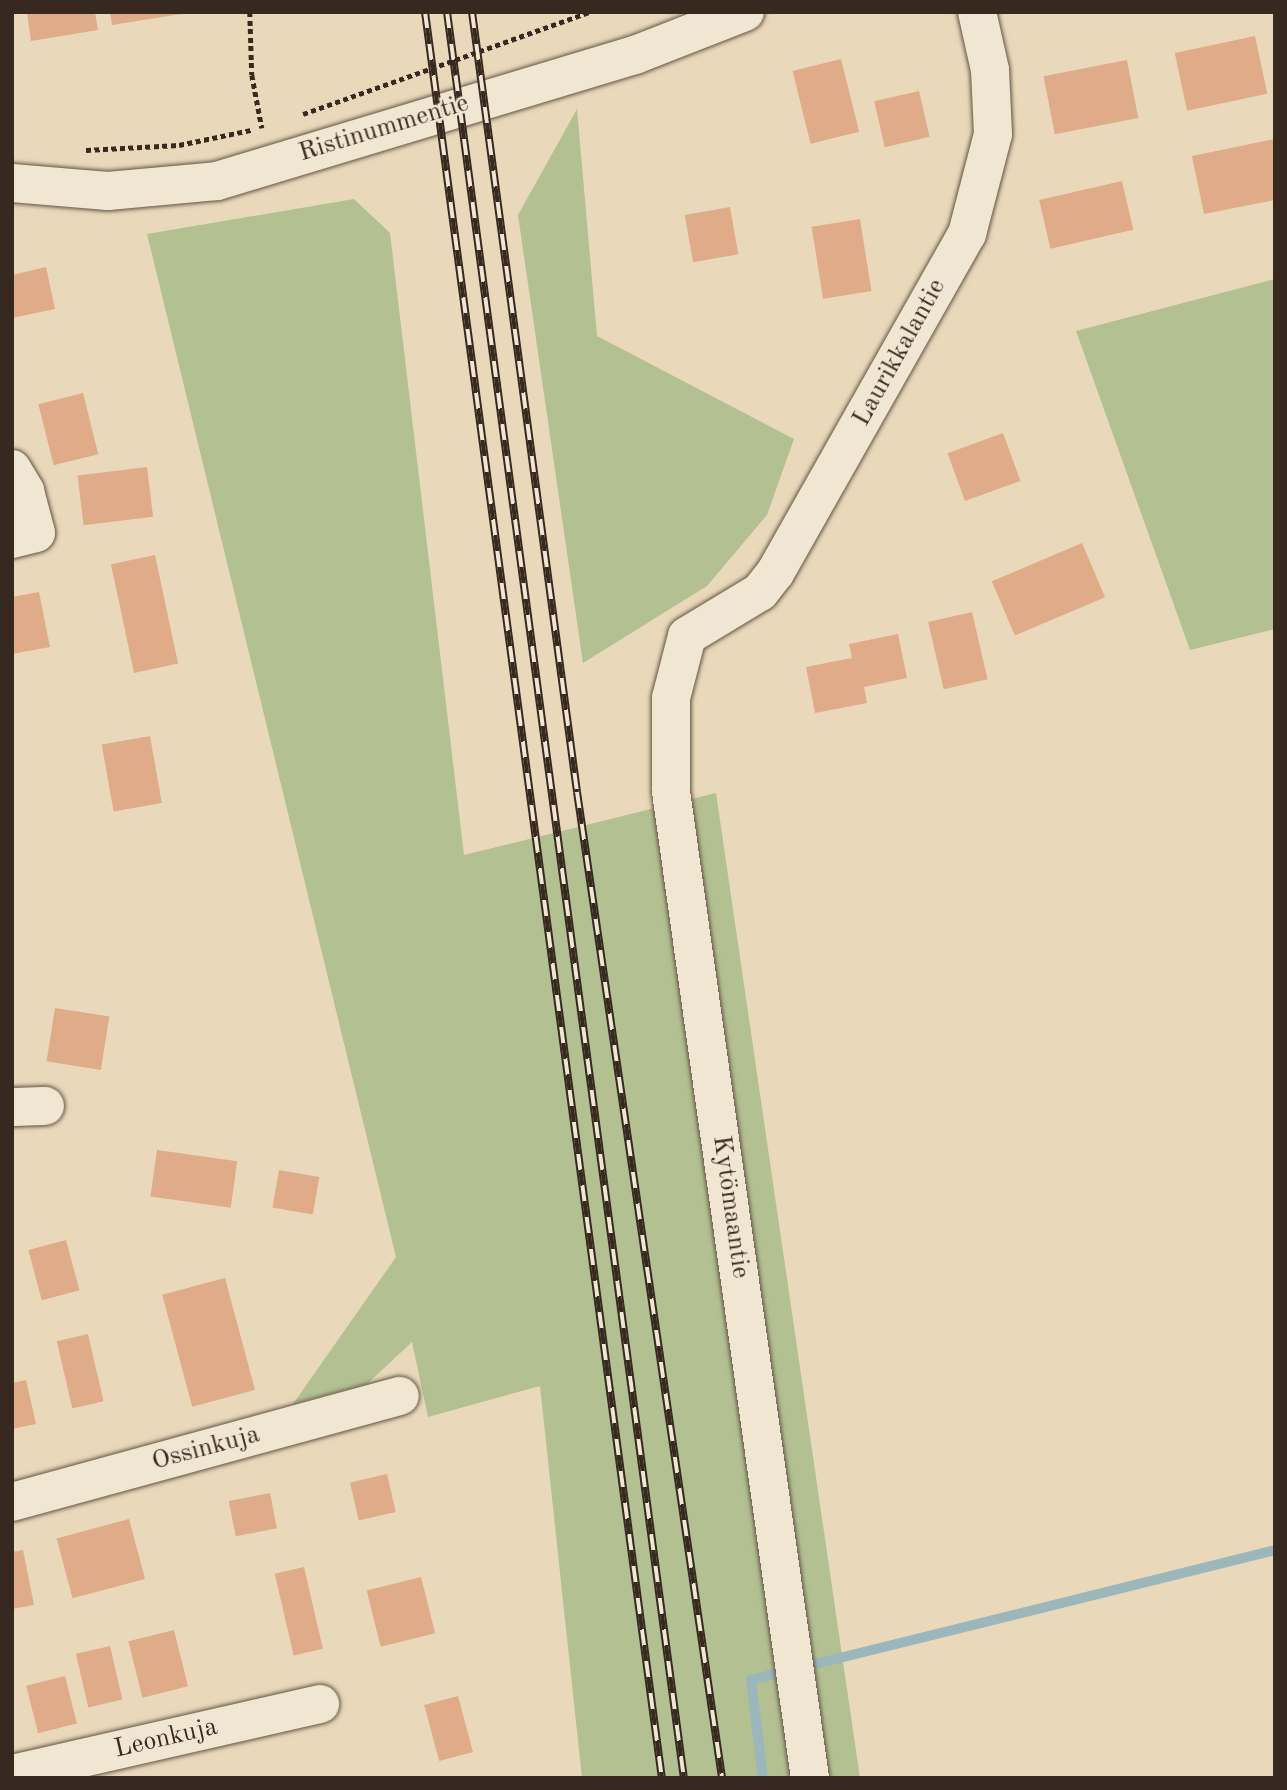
<!DOCTYPE html>
<meta charset="utf-8">
<style>
body{margin:0}
#map{position:relative;width:1287px;height:1790px;overflow:hidden;background:#e9d9ba;font-family:"Old Standard TT",serif}
div>[style]{position:absolute}
[style*='--x']{left:calc(var(--x)*1px);top:calc(var(--y)*1px);width:calc(var(--w)*1px);rotate:calc(var(--a)*1deg)}
.green>*{inset:0;background:#b3c092}
.stream>*{height:10px;margin:-5px;padding:0 5px;transform-origin:5px;border-radius:5px;background:#9cb7bb}
.building>*{inset:0;background:#e0ab88;transform-origin:0 0}
.path>*{height:4.5px;margin-top:-2.25px;transform-origin:0;background:repeating-linear-gradient(90deg,#372820 0 5px,transparent 0 8.5px)}
.roads{filter:drop-shadow(0 0 2px #645446) drop-shadow(0 0 2px #645446)}
.minor>*{height:38px;margin:-19px;padding:0 19px;transform-origin:19px;border-radius:19px;background:#f1e6d2}
.rail>*{height:8px;margin-top:-4px;transform-origin:0;background:repeating-linear-gradient(90deg,#f1e6d2 0 16px,#372820 0 32px);box-sizing:border-box;border-block:2px solid #372820}
span{translate:-50% -50%;white-space:nowrap;text-align:center;line-height:1.15;-webkit-text-stroke:5px #f1e6d2;paint-order:stroke}
.street-label{font-size:26px;color:#372820}
.frame{position:absolute;inset:0;border:14px solid #372820;pointer-events:none}
</style>
<div id="map">
<div class="green">
<div style="clip-path:polygon(577px 109px,597px 336px,794px 439px,767px 515px,707px 586px,583px 663px,518px 215px)"></div>
<div style="clip-path:polygon(354px 199px,390px 233px,464px 855px,716px 793px,860px 1778px,582px 1778px,540px 1386px,428px 1417px,412px 1342px,367px 1384px,293px 1404px,396px 1257px,147px 234px)"></div>
<div style="clip-path:polygon(1275px 279px,1275px 629px,1190px 650px,1076px 331px)"></div>
</div>
<div class="stream">
<div style="--x:807;--y:1666;--w:482;--a:-13.9"></div>
<div style="--x:763;--y:1778;--w:99;--a:-97"></div>
<div style="--x:751;--y:1680;--w:32;--a:-14"></div>
</div>
<div class="building">
<div style="clip-path:polygon(27px 12px,95px 12px,98px 30px,31px 41px)"></div>
<div style="clip-path:polygon(110px 12px,181px 12px,181px 14px,112px 25px)"></div>
<div style="left:1255px;top:36px;width:59px;height:82px;rotate:78deg"></div>
<div style="left:841px;top:59px;width:75px;height:50px;rotate:76deg"></div>
<div style="left:1127px;top:60px;width:59px;height:85px;rotate:79deg"></div>
<div style="left:919px;top:91px;width:47px;height:46px;rotate:77deg"></div>
<div style="clip-path:polygon(1275px 139px,1275px 200px,1204px 214px,1192px 156px)"></div>
<div style="left:1122px;top:181px;width:50px;height:85px;rotate:77deg"></div>
<div style="left:730px;top:207px;width:48px;height:46px;rotate:80deg"></div>
<div style="left:860px;top:219px;width:73px;height:49px;rotate:81deg"></div>
<div style="clip-path:polygon(46px 267px,55px 309px,12px 318px,12px 275px)"></div>
<div style="left:83px;top:393px;width:63px;height:46px;rotate:76deg"></div>
<div style="left:1003px;top:433px;width:51px;height:59px;rotate:70deg"></div>
<div style="left:147px;top:467px;width:50px;height:70px;rotate:83deg"></div>
<div style="left:1082px;top:543px;width:59px;height:98px;rotate:67deg"></div>
<div style="left:155px;top:555px;width:111px;height:45px;rotate:78deg"></div>
<div style="clip-path:polygon(39px 592px,50px 647px,12px 654px,12px 597px)"></div>
<div style="left:972px;top:612px;width:69px;height:45px;rotate:77deg"></div>
<div style="clip-path:polygon(898px 634px,907px 678px,864px 687px,867px 703px,815px 713px,806px 667px,852px 658px,849px 644px)"></div>
<div style="left:150px;top:736px;width:68px;height:49px;rotate:80deg"></div>
<div style="left:55px;top:1008px;width:55px;height:54px;rotate:9deg"></div>
<div style="left:157px;top:1150px;width:81px;height:47px;rotate:8deg"></div>
<div style="left:279px;top:1170px;width:41px;height:38px;rotate:10deg"></div>
<div style="left:66px;top:1240px;width:52px;height:39px;rotate:75deg"></div>
<div style="left:225px;top:1278px;width:116px;height:65px;rotate:75deg"></div>
<div style="left:88px;top:1334px;width:69px;height:32px;rotate:77deg"></div>
<div style="clip-path:polygon(26px 1380px,36px 1424px,12px 1429px,12px 1383px)"></div>
<div style="left:387px;top:1474px;width:39px;height:38px;rotate:77deg"></div>
<div style="left:270px;top:1493px;width:36px;height:42px;rotate:79deg"></div>
<div style="left:129px;top:1519px;width:62px;height:75px;rotate:75deg"></div>
<div style="clip-path:polygon(23px 1550px,34px 1605px,12px 1609px,12px 1552px)"></div>
<div style="left:304px;top:1567px;width:84px;height:30px;rotate:77deg"></div>
<div style="left:421px;top:1577px;width:58px;height:56px;rotate:76deg"></div>
<div style="left:174px;top:1630px;width:58px;height:47px;rotate:76deg"></div>
<div style="left:110px;top:1646px;width:55px;height:35px;rotate:77deg"></div>
<div style="left:65px;top:1676px;width:49px;height:40px;rotate:76deg"></div>
<div style="left:458px;top:1696px;width:58px;height:35px;rotate:75deg"></div>
</div>
<div class="path">
<div style="--x:250;--y:12;--w:63;--a:88.2"></div>
<div style="--x:252;--y:75;--w:54;--a:79.3"></div>
<div style="--x:303;--y:114;--w:304;--a:-19.6"></div>
<div style="--x:86;--y:150;--w:93;--a:-3.1"></div>
<div style="--x:179;--y:145;--w:74;--a:-11.8"></div>
</div>
<div class="roads">
<div class="minor">
<div style="--x:12;--y:183;--w:96;--a:4.8"></div>
<div style="--x:108;--y:191;--w:109;--a:-5.2"></div>
<div style="--x:217;--y:181;--w:437;--a:-16.8"></div>
<div style="--x:635;--y:55;--w:118;--a:-21.4"></div>
<div style="--x:12;--y:469;--w:26;--a:59"></div>
<div style="--x:25;--y:491;--w:43;--a:75.3"></div>
<div style="--x:36;--y:533;--w:25;--a:166"></div>
<div style="--x:12;--y:1107;--w:33;--a:-2"></div>
<div style="--x:12;--y:1502;--w:402;--a:-15.3"></div>
<div style="--x:12;--y:1774;--w:316;--a:-12.8"></div>
<div style="--x:810;--y:1778;--w:997;--a:-98.02"></div>
<div style="--x:671;--y:791;--w:93;--a:-90"></div>
<div style="--x:671;--y:698;--w:64;--a:-75.5"></div>
<div style="--x:687;--y:636;--w:85;--a:-31.1"></div>
<div style="--x:760;--y:592;--w:24;--a:-52"></div>
<div style="--x:775;--y:573;--w:390;--a:-60.5"></div>
<div style="--x:967;--y:234;--w:103;--a:-75.4"></div>
<div style="--x:993;--y:134;--w:64;--a:-92.7"></div>
<div style="--x:990;--y:70;--w:59;--a:-102.6"></div>
</div>
</div>
<div class="rail">
<div style="--x:425;--y:12;--w:1782;--a:82.36"></div>
<div style="--x:447;--y:12;--w:1782;--a:82.36"></div>
<div style="--x:472;--y:12;--w:787;--a:82.33"></div>
<div style="--x:577;--y:792;--w:997;--a:81.63"></div>
</div>
<div class="street-label">
<span style="left:384px;top:129px;rotate:-17deg">Ristinummentie</span>
<span style="left:900px;top:353px;rotate:-61deg">Laurikkalantie</span>
<span style="left:730px;top:1207px;rotate:82deg">Kytömaantie</span>
<span style="left:206px;top:1449px;rotate:-15deg">Ossinkuja</span>
<span style="left:166px;top:1739px;rotate:-13deg">Leonkuja</span>
</div>
<div class="frame"></div>
</div>
